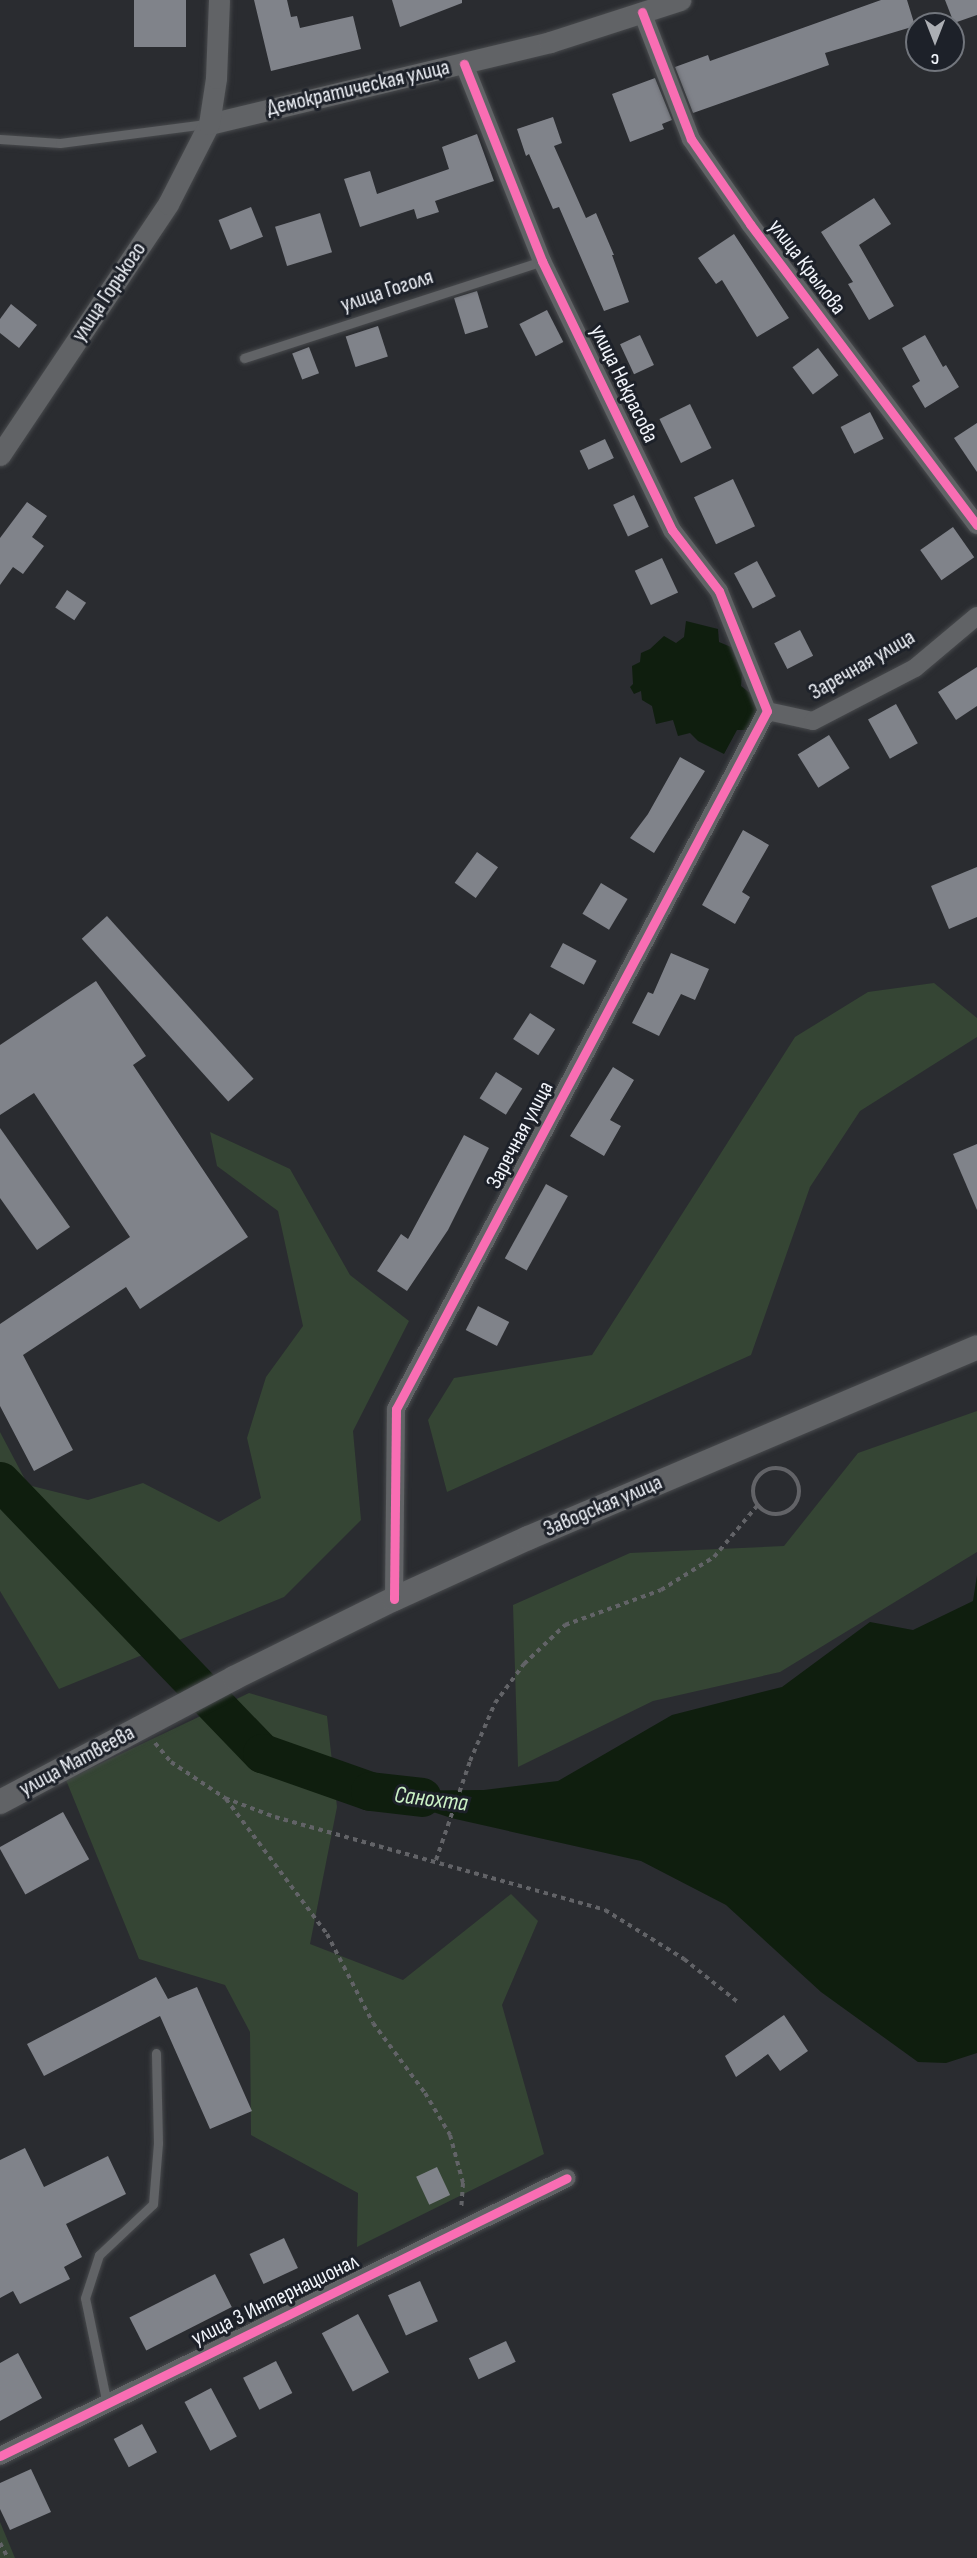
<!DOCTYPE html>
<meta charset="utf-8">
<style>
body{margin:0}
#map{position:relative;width:977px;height:2558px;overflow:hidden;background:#2a2c30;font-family:"Sofia Sans Condensed",sans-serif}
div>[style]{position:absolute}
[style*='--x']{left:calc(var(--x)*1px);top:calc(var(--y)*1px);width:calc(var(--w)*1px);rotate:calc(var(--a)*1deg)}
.green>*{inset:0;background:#354534}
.water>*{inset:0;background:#0f1e0e}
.river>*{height:39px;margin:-19.5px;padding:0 19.5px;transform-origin:19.5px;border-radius:19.5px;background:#0f1e0e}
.building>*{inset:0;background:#80838a;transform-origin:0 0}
.path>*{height:4px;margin-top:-2px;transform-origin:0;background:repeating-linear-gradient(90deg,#626367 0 4.5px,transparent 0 9px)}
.path>.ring{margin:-2px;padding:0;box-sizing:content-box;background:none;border:4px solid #626367;border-radius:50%}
.roads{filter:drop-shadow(0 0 2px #484a4d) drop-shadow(0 0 2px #484a4d)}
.service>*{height:9px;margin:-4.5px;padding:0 4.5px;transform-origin:4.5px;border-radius:4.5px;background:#616366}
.minor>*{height:18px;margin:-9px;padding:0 9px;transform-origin:9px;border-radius:9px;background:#616366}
.tertiary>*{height:21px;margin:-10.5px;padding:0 10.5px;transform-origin:10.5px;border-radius:10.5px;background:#616366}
.secondary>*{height:24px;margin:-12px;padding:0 12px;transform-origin:12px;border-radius:12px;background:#616366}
.cycleway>*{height:9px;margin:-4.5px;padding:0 4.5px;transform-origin:4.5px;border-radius:4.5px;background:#f96db3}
span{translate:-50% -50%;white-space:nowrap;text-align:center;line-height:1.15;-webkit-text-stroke:6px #1d2129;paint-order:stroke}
.street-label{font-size:22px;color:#f2f5fb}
.water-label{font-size:24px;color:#caf1c5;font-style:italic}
.north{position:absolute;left:905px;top:12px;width:60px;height:60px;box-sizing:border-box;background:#1d2129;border:2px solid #72767d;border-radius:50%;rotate:180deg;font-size:16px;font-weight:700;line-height:24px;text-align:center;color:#f2f5fb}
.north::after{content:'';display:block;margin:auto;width:21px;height:27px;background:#acafb4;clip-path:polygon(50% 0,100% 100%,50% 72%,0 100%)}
</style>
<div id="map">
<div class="green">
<div style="clip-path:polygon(934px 983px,977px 1018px,977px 1037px,860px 1111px,810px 1187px,751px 1355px,447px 1492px,428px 1420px,454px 1378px,592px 1355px,795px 1037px,868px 992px)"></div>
<div style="clip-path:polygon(210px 1132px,290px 1169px,350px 1275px,409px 1321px,353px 1431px,361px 1520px,284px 1597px,59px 1689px,0 1591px,0 1432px,28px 1485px,88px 1500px,143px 1483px,219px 1522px,261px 1498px,247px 1438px,266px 1377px,303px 1326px,278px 1211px,217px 1166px)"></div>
<div style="clip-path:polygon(977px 1411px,977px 1552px,780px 1672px,653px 1701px,518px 1767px,513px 1605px,630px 1553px,784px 1546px,858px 1453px)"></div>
<div style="clip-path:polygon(249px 1693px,327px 1716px,337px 1807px,310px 1944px,403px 1980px,511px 1894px,538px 1921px,502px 2005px,544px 2154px,357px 2247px,358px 2193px,251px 2135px,250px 2032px,225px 1985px,139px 1959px,66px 1780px)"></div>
<div style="clip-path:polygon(0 2522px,15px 2558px,0 2558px)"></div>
</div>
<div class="water">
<div style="clip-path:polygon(686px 621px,718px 629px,719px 642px,731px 647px,742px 674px,741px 686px,751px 694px,758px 705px,754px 718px,747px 730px,737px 730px,724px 754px,698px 741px,690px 733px,678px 736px,673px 720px,656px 724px,652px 706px,642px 700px,641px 691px,634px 694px,630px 687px,633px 684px,632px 666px,640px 662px,641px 653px,650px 649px,664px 636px,676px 643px,684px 637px)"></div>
<div style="clip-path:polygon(977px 1575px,977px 2053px,946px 2063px,918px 2062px,821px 1992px,726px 1905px,641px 1861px,451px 1818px,370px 1791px,484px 1790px,558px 1781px,672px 1715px,782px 1687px,870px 1622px,913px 1630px,973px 1601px)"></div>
</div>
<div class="river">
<div style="--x:0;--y:1481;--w:378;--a:46.1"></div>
<div style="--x:262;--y:1753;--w:114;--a:19.4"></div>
<div style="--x:370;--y:1791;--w:52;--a:6.6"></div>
</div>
<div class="building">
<div style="left:134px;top:0;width:52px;height:47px"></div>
<div style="clip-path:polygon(254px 0,287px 0,291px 17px,297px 16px,300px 28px,353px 16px,361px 49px,271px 71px)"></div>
<div style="clip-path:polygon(392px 0,462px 0,462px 3px,400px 27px)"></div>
<div style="clip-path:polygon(881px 0,907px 0,915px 26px,825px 53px,829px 65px,693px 113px,675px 67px,708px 55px,710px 61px)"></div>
<div style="clip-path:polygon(945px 0,977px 0,977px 15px,954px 23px)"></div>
<div style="clip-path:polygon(655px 78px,672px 120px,662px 124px,664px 129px,630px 142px,612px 94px)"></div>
<div style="clip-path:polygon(553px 117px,562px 143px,554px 146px,586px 218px,596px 213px,614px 255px,612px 255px,629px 302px,604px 311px,559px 207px,553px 209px,529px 154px,526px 156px,517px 129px)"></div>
<div style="clip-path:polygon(477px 134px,494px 181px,435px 201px,439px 212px,417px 219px,414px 209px,360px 227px,344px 179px,370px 171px,377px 194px,449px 169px,442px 147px)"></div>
<div style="clip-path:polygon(874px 198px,891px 224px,859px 245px,894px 306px,869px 320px,848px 284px,853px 282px,821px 232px)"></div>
<div style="left:251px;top:207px;width:32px;height:35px;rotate:68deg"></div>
<div style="left:320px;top:213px;width:41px;height:47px;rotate:73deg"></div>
<div style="clip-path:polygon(734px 234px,789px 318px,757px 337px,722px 280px,716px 284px,698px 258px)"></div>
<div style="left:477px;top:291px;width:38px;height:24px;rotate:73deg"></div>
<div style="clip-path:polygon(11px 304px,37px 325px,19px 348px,0 333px,0 319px)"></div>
<div style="left:547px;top:310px;width:36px;height:31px;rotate:63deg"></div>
<div style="left:378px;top:326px;width:32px;height:34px;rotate:72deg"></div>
<div style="left:640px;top:335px;width:33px;height:22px;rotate:65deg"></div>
<div style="clip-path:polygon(925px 335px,943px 367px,946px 365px,959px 387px,925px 408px,912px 386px,920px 381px,902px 348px)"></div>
<div style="left:309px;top:347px;width:28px;height:18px;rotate:69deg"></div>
<div style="left:818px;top:348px;width:34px;height:32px;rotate:53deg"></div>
<div style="left:690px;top:404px;width:49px;height:34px;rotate:64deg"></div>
<div style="left:870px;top:412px;width:30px;height:33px;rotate:63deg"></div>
<div style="clip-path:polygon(977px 423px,977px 472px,954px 438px)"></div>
<div style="left:605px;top:439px;width:21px;height:28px;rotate:65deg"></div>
<div style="left:733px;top:479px;width:52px;height:43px;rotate:65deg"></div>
<div style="left:634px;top:495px;width:35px;height:23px;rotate:65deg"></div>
<div style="clip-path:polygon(27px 502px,47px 516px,32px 537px,44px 546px,23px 574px,13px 567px,0 585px,0 538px)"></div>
<div style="left:953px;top:527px;width:37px;height:40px;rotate:55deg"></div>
<div style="left:662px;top:558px;width:38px;height:30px;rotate:65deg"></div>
<div style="left:757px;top:561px;width:40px;height:26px;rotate:62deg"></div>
<div style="left:67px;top:590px;width:23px;height:21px;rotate:34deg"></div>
<div style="left:800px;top:630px;width:29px;height:29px;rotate:63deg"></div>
<div style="clip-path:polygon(977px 667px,977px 706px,956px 720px,938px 692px)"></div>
<div style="left:896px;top:704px;width:45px;height:32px;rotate:61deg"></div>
<div style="left:829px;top:735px;width:39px;height:37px;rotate:58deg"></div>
<div style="clip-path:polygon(680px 757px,705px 771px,654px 853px,630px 838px,648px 814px)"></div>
<div style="clip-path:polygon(743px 830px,769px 845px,742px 892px,750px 897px,735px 924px,702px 905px)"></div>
<div style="left:477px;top:852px;width:26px;height:38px;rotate:36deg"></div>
<div style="clip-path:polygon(977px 867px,977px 917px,949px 929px,931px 886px)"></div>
<div style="left:601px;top:883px;width:31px;height:36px;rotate:31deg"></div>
<div style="left:107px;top:916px;width:219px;height:34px;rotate:48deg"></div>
<div style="left:563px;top:943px;width:38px;height:27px;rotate:28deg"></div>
<div style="clip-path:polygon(671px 953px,709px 969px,695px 1000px,681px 994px,659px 1036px,632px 1023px,648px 992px,653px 994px)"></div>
<div style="clip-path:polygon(96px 981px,146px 1056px,133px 1065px,248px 1237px,140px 1309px,126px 1287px,23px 1355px,73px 1450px,34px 1471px,0 1406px,0 1324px,130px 1237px,34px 1093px,0 1115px,0 1045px)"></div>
<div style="left:530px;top:1013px;width:30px;height:31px;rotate:33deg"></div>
<div style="clip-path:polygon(613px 1067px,634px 1080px,610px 1120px,621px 1126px,604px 1156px,570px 1136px)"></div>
<div style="left:496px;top:1072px;width:31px;height:31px;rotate:32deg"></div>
<div style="clip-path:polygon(0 1128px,70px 1227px,37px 1250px,0 1198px)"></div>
<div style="clip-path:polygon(464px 1135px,489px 1148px,448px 1230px,407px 1291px,377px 1271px,401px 1234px,408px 1239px)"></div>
<div style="clip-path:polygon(977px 1144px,977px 1210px,953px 1154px)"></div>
<div style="left:546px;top:1184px;width:25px;height:85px;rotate:29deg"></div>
<div style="left:478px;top:1306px;width:35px;height:27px;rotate:27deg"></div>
<div style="left:63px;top:1812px;width:54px;height:73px;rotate:61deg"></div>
<div style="clip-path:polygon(156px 1977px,168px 1999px,197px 1987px,252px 2111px,210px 2129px,160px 2016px,44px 2076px,27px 2044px)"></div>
<div style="clip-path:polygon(784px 2015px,808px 2051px,780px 2071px,768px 2054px,736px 2077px,725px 2056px)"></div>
<div style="clip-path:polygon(25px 2148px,44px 2187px,108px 2156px,126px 2194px,66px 2224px,82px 2257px,64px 2267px,70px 2279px,20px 2304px,13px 2291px,0 2298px,0 2160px)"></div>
<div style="left:437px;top:2167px;width:31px;height:23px;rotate:65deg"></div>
<div style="left:284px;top:2238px;width:33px;height:38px;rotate:65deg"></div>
<div style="left:215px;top:2274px;width:37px;height:96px;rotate:63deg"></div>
<div style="left:420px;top:2281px;width:44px;height:35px;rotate:66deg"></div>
<div style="left:358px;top:2314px;width:66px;height:41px;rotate:62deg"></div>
<div style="left:506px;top:2341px;width:23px;height:41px;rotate:65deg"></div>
<div style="clip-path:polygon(18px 2353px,42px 2398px,0 2421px,0 2363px)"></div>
<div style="left:276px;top:2361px;width:36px;height:37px;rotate:63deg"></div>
<div style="left:211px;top:2388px;width:55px;height:30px;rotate:62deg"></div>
<div style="left:142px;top:2424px;width:32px;height:32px;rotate:62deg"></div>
<div style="clip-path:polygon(31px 2469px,51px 2512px,10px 2530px,0 2509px,0 2483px)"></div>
</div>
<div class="path">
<div class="ring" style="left:753px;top:1468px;width:42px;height:42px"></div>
<div style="--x:155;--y:1743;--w:25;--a:50"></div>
<div style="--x:171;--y:1762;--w:65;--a:33.7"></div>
<div style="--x:225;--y:1798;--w:53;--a:20.8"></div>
<div style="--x:275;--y:1817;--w:343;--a:15.7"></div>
<div style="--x:605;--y:1910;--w:93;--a:31.8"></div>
<div style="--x:684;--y:1959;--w:70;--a:38.7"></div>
<div style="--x:226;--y:1799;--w:169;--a:53.2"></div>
<div style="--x:327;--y:1934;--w:100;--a:62.7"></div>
<div style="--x:373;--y:2023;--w:87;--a:53.4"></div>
<div style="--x:425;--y:2093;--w:49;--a:59.2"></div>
<div style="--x:450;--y:2135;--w:50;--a:74.8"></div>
<div style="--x:463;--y:2183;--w:26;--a:94"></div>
<div style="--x:436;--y:1860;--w:105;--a:-71"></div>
<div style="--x:470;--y:1761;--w:63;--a:-66.7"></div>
<div style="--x:495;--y:1703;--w:49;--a:-53.4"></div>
<div style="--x:524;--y:1664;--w:57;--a:-43.6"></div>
<div style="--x:565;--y:1625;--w:102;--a:-20"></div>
<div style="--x:661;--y:1590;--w:62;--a:-31.9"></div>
<div style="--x:714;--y:1557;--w:67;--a:-49.9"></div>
<div style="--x:0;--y:2543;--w:17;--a:62"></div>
</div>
<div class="roads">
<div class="service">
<div style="--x:0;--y:139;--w:60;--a:3.8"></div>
<div style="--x:60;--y:143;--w:147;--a:-7.4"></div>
<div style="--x:244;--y:358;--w:313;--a:-18"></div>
<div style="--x:107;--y:2404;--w:108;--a:-101.7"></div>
<div style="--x:85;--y:2298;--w:45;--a:-72"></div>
<div style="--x:99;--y:2255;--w:74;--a:-43.4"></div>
<div style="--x:153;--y:2204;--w:61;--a:-85.3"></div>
<div style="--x:158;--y:2143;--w:90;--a:-91.3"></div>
</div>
<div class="minor">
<div style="--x:642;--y:12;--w:136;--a:68.9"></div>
<div style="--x:691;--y:139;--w:103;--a:55.2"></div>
<div style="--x:750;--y:224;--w:377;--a:53"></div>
<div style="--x:464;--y:64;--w:212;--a:68.4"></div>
<div style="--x:542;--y:261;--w:299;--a:64.2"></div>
<div style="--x:672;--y:530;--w:77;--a:52.4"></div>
<div style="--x:719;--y:591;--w:129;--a:68.2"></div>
<div style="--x:767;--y:711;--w:47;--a:12.3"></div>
<div style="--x:813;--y:721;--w:115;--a:-27.5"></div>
<div style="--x:915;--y:668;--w:81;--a:-40"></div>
<div style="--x:394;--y:1599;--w:190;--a:-89.4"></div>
<div style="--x:396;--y:1409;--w:790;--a:-62.01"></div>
<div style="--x:0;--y:2456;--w:631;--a:-26.12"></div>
</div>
<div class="tertiary">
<div style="--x:209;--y:124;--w:351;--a:-13.5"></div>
<div style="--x:550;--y:42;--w:137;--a:-17.9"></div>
<div style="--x:0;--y:455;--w:302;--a:-56.2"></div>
<div style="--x:168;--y:204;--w:90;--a:-62.9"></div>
<div style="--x:209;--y:124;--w:47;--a:-81.3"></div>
<div style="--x:216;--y:78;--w:78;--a:-87.8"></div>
</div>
<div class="secondary">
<div style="--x:0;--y:1802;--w:265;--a:-27.9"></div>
<div style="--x:234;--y:1678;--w:178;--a:-26.3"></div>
<div style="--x:394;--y:1599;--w:147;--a:-24.5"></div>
<div style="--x:528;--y:1538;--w:488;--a:-23"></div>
</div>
</div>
<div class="cycleway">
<div style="--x:642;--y:12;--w:136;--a:68.9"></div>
<div style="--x:691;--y:139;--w:103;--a:55.2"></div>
<div style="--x:750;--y:224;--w:377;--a:53"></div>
<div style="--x:394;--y:1599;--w:190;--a:-89.4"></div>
<div style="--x:396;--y:1409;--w:790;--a:-62.01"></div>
<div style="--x:767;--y:711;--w:129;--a:-111.8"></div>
<div style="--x:719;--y:591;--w:77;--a:-127.6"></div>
<div style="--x:672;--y:530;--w:299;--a:-115.8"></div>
<div style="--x:542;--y:261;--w:212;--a:-111.6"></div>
<div style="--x:0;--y:2456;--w:631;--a:-26.12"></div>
</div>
<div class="street-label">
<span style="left:358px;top:88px;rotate:-13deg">Демократическая улица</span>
<span style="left:807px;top:267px;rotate:53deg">улица Крылова</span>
<span style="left:387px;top:291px;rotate:-18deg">улица Гоголя</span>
<span style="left:109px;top:292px;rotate:-56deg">улица Горького</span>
<span style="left:624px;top:384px;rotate:64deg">улица Некрасова</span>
<span style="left:862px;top:665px;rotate:-30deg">Заречная улица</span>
<span style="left:520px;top:1135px;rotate:-62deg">Заречная улица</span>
<span style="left:603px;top:1506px;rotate:-23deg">Заводская улица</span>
<span style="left:77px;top:1761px;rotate:-28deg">улица Матвеева</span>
<span style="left:275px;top:2300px;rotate:-26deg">улица 3 Интернационал</span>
</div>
<div class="water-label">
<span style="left:431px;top:1799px;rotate:7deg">Санохта</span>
</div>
<div class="north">С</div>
</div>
